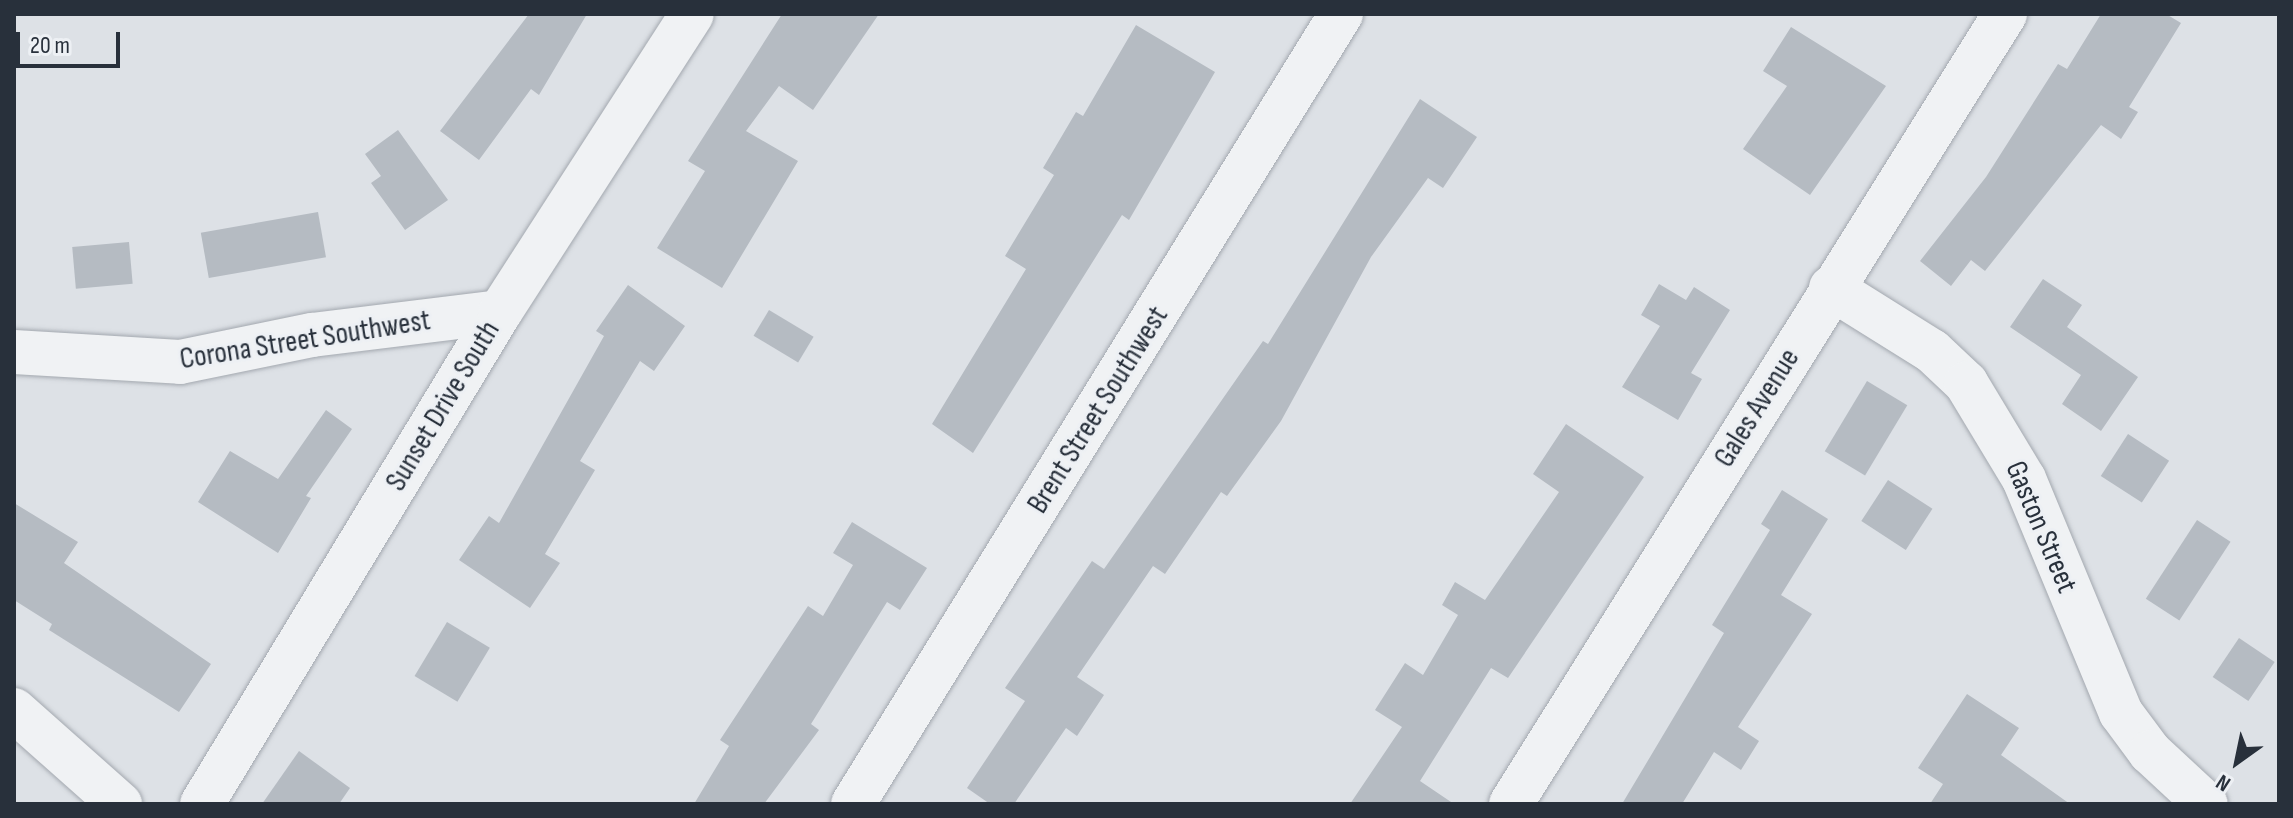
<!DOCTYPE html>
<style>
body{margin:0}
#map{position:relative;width:2293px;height:818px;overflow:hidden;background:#dde1e6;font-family:"Sofia Sans Condensed",sans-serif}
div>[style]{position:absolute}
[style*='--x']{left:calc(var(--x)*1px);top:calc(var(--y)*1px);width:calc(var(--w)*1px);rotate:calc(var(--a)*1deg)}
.building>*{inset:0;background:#b5bbc2;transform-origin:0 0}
.roads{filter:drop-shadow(0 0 2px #a3a8af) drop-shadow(0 0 2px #a3a8af)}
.minor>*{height:44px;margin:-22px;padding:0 22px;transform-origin:22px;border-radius:22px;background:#f0f2f4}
span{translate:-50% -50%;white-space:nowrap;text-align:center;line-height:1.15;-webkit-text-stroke:6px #edf0f4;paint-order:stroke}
.street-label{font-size:30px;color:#28303b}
.frame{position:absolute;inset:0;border:16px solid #28303b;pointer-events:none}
.north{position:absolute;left:2197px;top:722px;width:80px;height:80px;-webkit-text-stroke:6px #edf0f4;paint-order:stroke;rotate:213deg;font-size:22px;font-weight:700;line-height:32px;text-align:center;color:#28303b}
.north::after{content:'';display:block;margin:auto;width:28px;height:36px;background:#28303b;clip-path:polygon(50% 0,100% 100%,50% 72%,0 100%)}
.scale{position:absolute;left:16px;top:32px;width:104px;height:36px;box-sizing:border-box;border:4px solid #28303b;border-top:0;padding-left:10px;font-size:24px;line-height:28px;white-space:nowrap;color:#28303b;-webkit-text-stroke:6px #edf0f4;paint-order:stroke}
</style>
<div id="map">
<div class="building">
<div style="clip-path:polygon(529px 14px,587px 14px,539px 95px,531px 89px,479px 160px,440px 131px)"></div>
<div style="clip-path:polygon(782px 14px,879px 14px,813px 110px,779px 86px,746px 131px,798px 161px,722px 288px,657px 248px,705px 171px,688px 161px)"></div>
<div style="clip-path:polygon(2101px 14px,2166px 14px,2181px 23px,2129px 107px,2138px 112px,2121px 139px,2101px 125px,1985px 271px,1971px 260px,1951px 286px,1920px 261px,1986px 177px,2058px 64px,2067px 69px)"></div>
<div style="clip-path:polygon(1136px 25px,1215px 72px,1129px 220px,1122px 215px,973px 453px,932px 424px,1026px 269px,1005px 256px,1054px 175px,1043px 168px,1076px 112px,1083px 116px)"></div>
<div style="clip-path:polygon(1791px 27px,1886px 86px,1810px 195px,1743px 149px,1787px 86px,1763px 71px)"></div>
<div style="clip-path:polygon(1420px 99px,1477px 137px,1443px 188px,1428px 178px,1371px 257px,1281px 421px,1227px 496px,1221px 492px,1165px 574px,1153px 566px,1077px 677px,1104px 695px,1077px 736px,1066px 728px,1014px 804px,990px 804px,967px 788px,1025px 701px,1005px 688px,1092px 561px,1104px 569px,1263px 341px,1268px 344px)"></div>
<div style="clip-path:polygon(398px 130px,448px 200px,405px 230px,371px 183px,381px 176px,365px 154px)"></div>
<div style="left:318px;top:212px;width:46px;height:119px;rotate:80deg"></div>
<div style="left:129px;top:242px;width:42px;height:57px;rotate:85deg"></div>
<div style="clip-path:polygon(2043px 279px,2082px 305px,2067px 327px,2138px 377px,2101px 431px,2062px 404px,2081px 375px,2010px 327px)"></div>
<div style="clip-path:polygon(1659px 284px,1686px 300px,1694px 287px,1730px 310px,1691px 373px,1702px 379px,1678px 420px,1622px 387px,1660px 326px,1641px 315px)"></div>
<div style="clip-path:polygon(628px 285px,685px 326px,654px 371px,640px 361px,580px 461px,595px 470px,545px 554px,560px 563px,530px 608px,459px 560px,489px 516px,499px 523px,604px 336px,596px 331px)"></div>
<div style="left:769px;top:310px;width:52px;height:30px;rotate:31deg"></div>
<div style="left:1867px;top:381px;width:47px;height:82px;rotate:31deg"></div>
<div style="clip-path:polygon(326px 410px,352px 429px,306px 496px,311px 498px,278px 553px,198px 502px,230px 451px,278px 479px)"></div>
<div style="clip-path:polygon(1566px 424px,1644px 477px,1508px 678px,1491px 668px,1420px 781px,1454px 804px,1350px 804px,1402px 727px,1375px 710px,1405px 663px,1423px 675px,1458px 615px,1442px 605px,1455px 582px,1485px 600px,1559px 492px,1533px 474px)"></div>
<div style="left:2128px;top:434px;width:49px;height:50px;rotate:33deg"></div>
<div style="left:1888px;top:480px;width:53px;height:49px;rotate:33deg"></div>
<div style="clip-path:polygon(1782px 490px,1828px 519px,1781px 595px,1812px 614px,1738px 727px,1759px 741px,1741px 770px,1714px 752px,1682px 804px,1622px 804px,1724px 633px,1712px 625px,1770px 530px,1761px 524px)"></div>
<div style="clip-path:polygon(14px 503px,78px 542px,64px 563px,211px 664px,179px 712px,49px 630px,52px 624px,14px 600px)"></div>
<div style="left:2197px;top:520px;width:40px;height:94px;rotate:33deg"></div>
<div style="clip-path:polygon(852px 522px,927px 568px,900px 610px,887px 602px,811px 724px,819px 730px,764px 804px,694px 804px,729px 746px,720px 740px,808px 606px,823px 616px,853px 565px,833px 553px)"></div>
<div style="left:447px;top:622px;width:50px;height:63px;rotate:31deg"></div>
<div style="left:2239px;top:638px;width:43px;height:47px;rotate:34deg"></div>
<div style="clip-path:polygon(1967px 694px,2019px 728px,2001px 755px,2070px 804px,1930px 804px,1943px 784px,1918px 768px)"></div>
<div style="clip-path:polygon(299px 751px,350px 788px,339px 804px,262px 804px)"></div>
</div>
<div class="roads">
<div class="minor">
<div style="--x:1831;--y:288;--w:119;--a:32"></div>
<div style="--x:1932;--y:351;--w:47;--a:43.3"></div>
<div style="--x:1966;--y:383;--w:112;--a:58.9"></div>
<div style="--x:2024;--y:479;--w:253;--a:67.5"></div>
<div style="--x:2121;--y:713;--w:49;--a:53.4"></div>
<div style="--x:2150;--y:752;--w:76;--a:42.9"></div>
<div style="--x:14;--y:352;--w:166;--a:3.4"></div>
<div style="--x:180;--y:362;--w:135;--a:-11.6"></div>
<div style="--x:312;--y:335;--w:189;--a:-7"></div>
<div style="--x:14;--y:710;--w:142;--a:41.6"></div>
<div style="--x:202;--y:804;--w:575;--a:-58.8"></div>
<div style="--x:500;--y:312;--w:354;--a:-57.2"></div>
<div style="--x:853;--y:804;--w:929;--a:-58.3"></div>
<div style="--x:1511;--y:804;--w:932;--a:-57.98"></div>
</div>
</div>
<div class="street-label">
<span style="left:305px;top:340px;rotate:-9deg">Corona Street Southwest</span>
<span style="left:443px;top:406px;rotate:-59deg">Sunset Drive South</span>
<span style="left:1757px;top:408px;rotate:-58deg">Gales Avenue</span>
<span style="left:1098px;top:410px;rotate:-58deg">Brent Street Southwest</span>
<span style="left:2041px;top:527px;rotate:67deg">Gaston Street</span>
</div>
<div class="frame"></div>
<div class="north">N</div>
<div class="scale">20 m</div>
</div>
